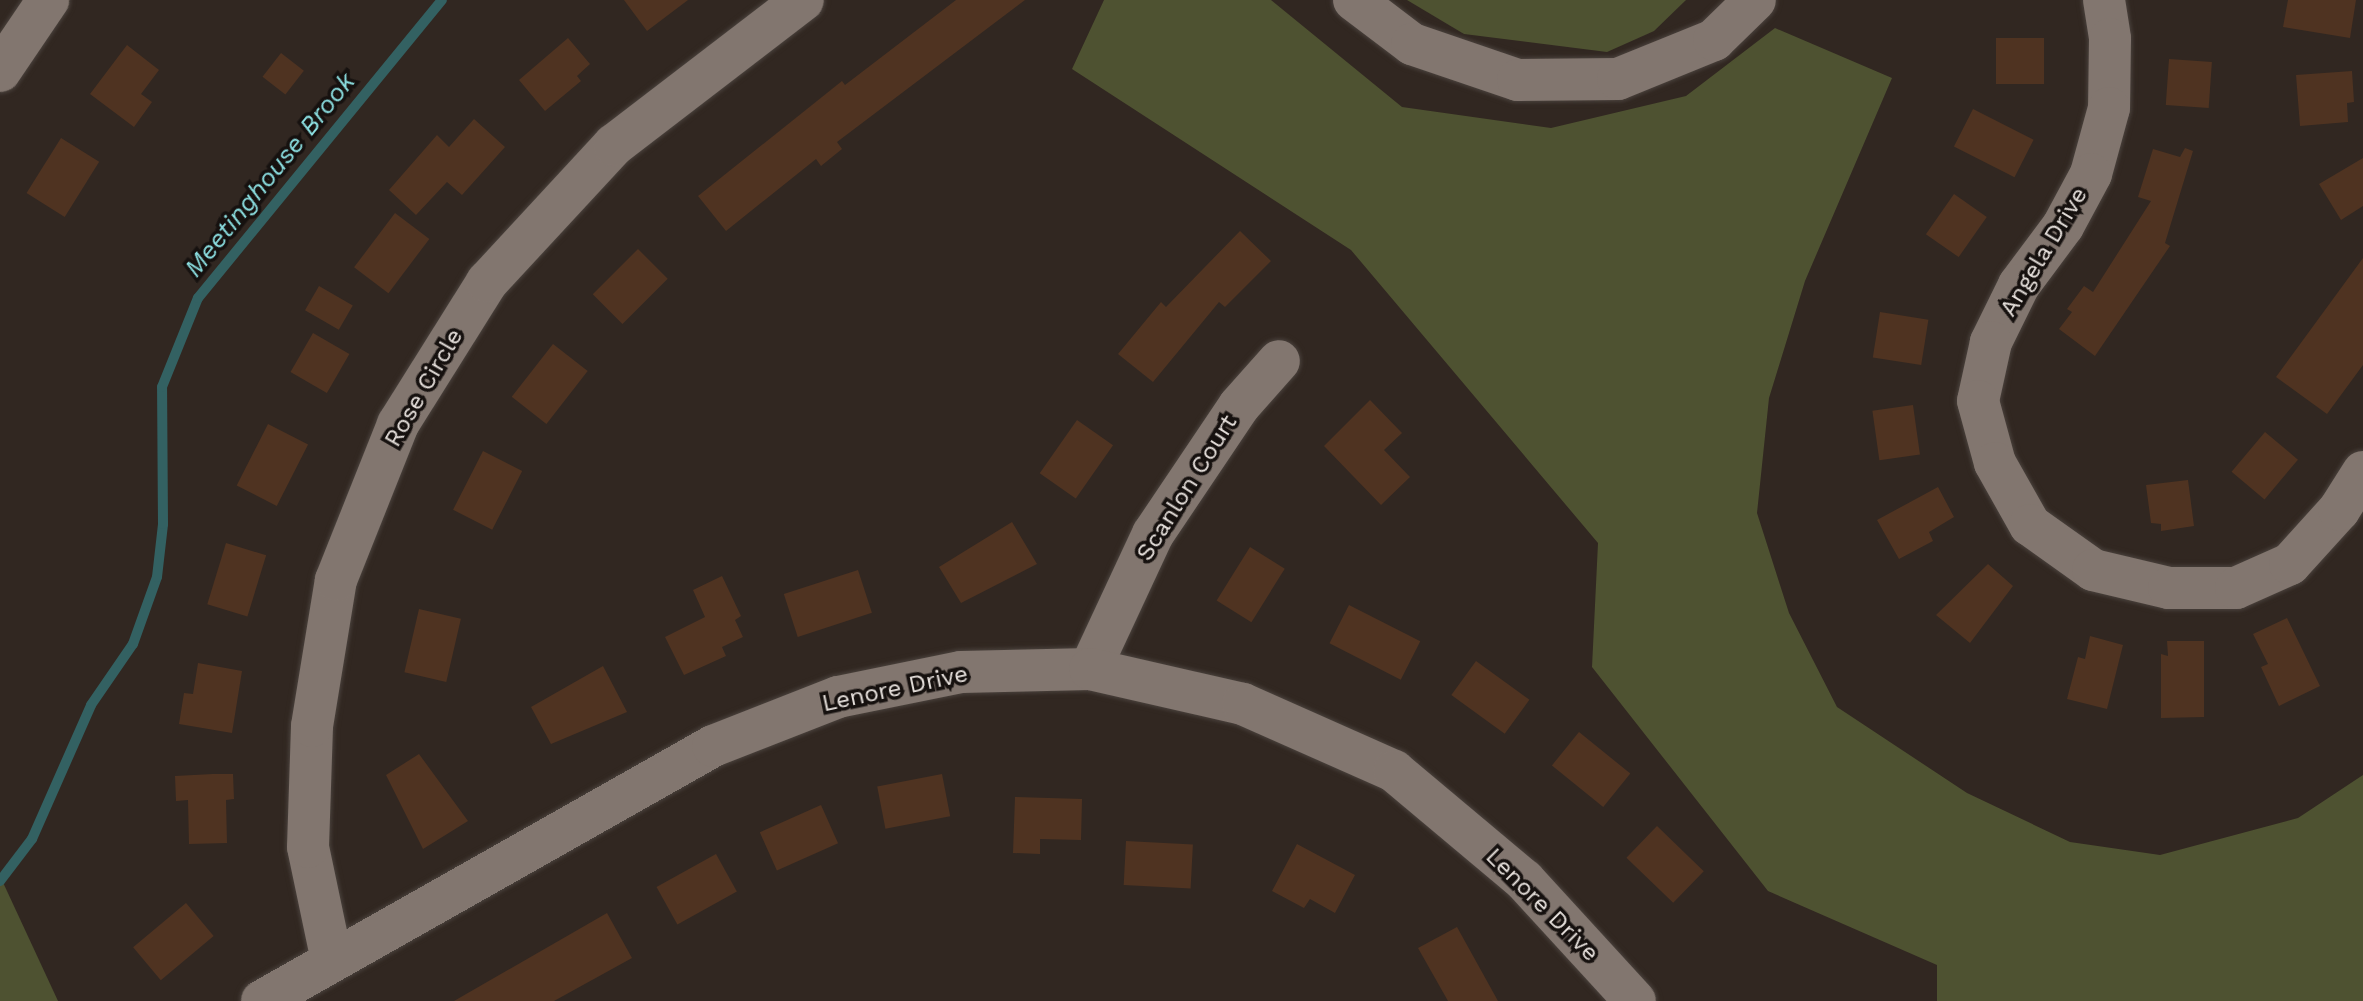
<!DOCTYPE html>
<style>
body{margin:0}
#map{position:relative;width:2363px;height:1001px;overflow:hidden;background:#312721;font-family:"Work Sans",sans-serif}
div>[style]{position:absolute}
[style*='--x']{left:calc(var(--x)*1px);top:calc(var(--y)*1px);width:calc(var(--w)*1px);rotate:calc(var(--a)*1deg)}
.forest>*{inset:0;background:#4e5231}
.stream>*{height:10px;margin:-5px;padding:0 5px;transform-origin:5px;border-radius:5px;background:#336162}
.building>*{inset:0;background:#4f3321;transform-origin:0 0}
.roads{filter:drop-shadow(0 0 2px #4a423d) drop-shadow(0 0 2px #4a423d)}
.minor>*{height:42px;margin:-21px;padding:0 21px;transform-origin:21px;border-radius:21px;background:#82766f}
span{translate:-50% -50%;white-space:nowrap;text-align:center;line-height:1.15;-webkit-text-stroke:7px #16110f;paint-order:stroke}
.street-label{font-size:24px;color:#e7e1dd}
.water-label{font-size:26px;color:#8bdee0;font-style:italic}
</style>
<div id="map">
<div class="forest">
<div style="clip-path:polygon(1104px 0,1271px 0,1402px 107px,1551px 128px,1686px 96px,1775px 28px,1892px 78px,1805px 281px,1769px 398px,1757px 513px,1789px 613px,1837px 707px,1967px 793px,2070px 842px,2160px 855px,2298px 818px,2363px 775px,2363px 1001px,1937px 1001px,1937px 965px,1768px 891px,1592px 667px,1598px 543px,1351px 250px,1072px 69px)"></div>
<div style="clip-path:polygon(1407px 0,1686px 0,1654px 31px,1607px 52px,1464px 34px)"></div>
<div style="clip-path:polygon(0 876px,58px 1001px,0 1001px)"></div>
</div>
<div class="stream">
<div style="--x:0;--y:881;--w:53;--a:-52.7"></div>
<div style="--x:32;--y:839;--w:146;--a:-66.2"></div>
<div style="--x:91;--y:705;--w:74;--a:-55.5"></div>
<div style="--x:133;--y:644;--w:71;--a:-70.3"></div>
<div style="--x:157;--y:577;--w:53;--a:-83.5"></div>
<div style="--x:163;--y:524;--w:137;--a:-90.4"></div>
<div style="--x:162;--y:387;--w:96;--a:-68"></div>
<div style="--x:198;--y:298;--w:385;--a:-50.7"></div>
</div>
<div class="building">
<div style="clip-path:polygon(624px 0,688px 0,647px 31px)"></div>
<div style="clip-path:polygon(956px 0,1025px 0,837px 142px,842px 149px,821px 166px,816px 159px,726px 231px,698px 196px,842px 81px,845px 85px)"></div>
<div style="clip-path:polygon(2288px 0,2356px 0,2350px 38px,2283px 27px)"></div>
<div style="clip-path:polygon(568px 38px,590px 64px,577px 76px,581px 81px,545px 111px,519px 80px)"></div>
<div style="left:2044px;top:38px;width:46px;height:48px;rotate:90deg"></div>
<div style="clip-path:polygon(127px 45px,159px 70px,141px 94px,152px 102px,134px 127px,90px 94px)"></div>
<div style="left:281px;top:53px;width:29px;height:30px;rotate:38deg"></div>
<div style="left:2169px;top:59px;width:43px;height:46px;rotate:4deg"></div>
<div style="clip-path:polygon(2352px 71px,2354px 102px,2347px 103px,2348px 122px,2300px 126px,2296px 75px)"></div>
<div style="left:1973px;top:109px;width:68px;height:42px;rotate:27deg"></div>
<div style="clip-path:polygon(474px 119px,505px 147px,462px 195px,447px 182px,416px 215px,389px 190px,437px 135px,449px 147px)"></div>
<div style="left:61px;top:138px;width:45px;height:65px;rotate:32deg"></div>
<div style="clip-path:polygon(2185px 148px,2193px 151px,2165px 243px,2170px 246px,2095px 356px,2059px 329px,2072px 312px,2067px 309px,2084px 286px,2093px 292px,2151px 201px,2138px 197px,2153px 149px,2180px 157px)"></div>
<div style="clip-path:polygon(2363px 158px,2363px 206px,2341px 220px,2319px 184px)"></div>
<div style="left:1954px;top:194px;width:40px;height:49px;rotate:35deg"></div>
<div style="left:395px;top:213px;width:43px;height:68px;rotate:37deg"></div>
<div style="clip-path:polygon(1240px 231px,1271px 261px,1225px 307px,1219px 302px,1153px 382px,1118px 354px,1161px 302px,1166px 307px)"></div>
<div style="left:638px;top:249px;width:42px;height:64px;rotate:45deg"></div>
<div style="clip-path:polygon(2363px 258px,2363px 365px,2327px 414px,2276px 377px)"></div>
<div style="left:319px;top:286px;width:39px;height:28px;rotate:30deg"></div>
<div style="left:1880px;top:312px;width:49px;height:46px;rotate:9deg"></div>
<div style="left:313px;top:333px;width:42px;height:45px;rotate:30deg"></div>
<div style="left:553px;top:344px;width:44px;height:67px;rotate:38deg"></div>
<div style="clip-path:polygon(1370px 400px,1402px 433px,1384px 450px,1410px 477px,1381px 505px,1324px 446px)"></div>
<div style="left:1913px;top:405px;width:50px;height:41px;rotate:82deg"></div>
<div style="left:1077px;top:420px;width:44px;height:65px;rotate:35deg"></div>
<div style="left:268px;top:424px;width:45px;height:69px;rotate:27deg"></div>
<div style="left:2265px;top:432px;width:43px;height:52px;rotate:40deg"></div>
<div style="left:483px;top:451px;width:44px;height:66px;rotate:27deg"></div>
<div style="clip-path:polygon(2188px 480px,2194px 526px,2161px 531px,2161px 524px,2151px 523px,2146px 485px)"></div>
<div style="clip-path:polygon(1938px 487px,1954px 517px,1929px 532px,1933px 541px,1899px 559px,1877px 520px)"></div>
<div style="clip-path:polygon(1012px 522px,1037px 564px,961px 603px,939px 567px)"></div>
<div style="left:226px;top:543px;width:42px;height:64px;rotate:17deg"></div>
<div style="left:1250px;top:547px;width:41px;height:63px;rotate:32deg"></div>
<div style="clip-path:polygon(1988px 564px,2013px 586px,1970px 643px,1936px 615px)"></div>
<div style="left:858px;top:570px;width:45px;height:78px;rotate:72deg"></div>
<div style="clip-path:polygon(722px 576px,741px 616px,735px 620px,743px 637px,722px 647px,726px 656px,684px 675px,665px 637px,705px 617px,693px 590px)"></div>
<div style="left:1349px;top:605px;width:80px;height:43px;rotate:27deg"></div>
<div style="left:419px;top:609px;width:43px;height:65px;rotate:13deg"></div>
<div style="clip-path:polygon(2287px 618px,2320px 686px,2279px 706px,2261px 667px,2268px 664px,2253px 634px)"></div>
<div style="clip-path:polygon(2090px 636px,2123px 645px,2107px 709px,2067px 699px,2078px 657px,2085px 659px)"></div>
<div style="clip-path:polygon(2167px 641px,2204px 641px,2204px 717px,2161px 718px,2161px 654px,2168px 656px)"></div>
<div style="left:1476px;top:661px;width:66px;height:42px;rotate:36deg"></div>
<div style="clip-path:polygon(198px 663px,242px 671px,232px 733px,179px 724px,184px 693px,193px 694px)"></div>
<div style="clip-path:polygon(603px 666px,627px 712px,551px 744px,531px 707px)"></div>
<div style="left:1579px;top:732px;width:66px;height:43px;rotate:39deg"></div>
<div style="clip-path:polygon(419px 754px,468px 821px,423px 849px,386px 775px)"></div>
<div style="clip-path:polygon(213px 774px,233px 774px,234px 799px,226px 800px,227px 843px,189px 844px,188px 800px,176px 801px,175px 776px)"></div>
<div style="left:942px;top:774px;width:43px;height:66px;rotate:79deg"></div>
<div style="clip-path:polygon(1015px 797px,1082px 799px,1081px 840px,1040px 839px,1040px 854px,1013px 853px)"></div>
<div style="left:821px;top:805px;width:42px;height:67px;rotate:66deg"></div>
<div style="left:1657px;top:826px;width:65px;height:44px;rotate:44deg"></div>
<div style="left:1126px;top:841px;width:67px;height:44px;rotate:3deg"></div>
<div style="clip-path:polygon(1297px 844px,1355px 875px,1335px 913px,1310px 899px,1304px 908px,1272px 891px)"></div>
<div style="left:716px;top:854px;width:43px;height:68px;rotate:61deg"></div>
<div style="left:186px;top:903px;width:43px;height:69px;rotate:50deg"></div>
<div style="clip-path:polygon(607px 913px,632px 958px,554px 1001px,454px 1001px)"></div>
<div style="clip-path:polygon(1457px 927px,1498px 1001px,1448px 1001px,1418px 948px)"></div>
</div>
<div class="roads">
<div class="minor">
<div style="--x:1354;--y:0;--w:73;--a:37.2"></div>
<div style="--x:1412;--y:44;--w:112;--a:18.8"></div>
<div style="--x:1518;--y:80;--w:100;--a:-0.6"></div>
<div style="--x:1618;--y:79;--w:104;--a:-22.1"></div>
<div style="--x:1714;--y:40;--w:57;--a:-44.3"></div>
<div style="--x:2104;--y:0;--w:39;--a:81"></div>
<div style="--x:2110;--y:39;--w:69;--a:90.8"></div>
<div style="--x:2109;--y:108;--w:68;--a:105.3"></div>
<div style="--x:2091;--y:174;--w:59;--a:118.3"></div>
<div style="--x:2063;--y:226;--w:74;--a:126.7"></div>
<div style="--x:2019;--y:285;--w:64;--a:116.2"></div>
<div style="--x:1991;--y:342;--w:60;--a:102.4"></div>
<div style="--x:1978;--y:401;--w:64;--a:74.7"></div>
<div style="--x:1995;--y:463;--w:71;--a:60.6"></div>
<div style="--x:2030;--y:525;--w:77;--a:35.5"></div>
<div style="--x:2093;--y:570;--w:78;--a:13.3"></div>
<div style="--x:2169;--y:588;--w:67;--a:0"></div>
<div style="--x:2236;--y:588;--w:59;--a:-24"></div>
<div style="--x:2290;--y:564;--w:73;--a:-47.8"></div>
<div style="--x:2339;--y:510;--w:45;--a:-57.7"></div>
<div style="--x:0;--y:71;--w:86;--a:-55.9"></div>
<div style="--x:1090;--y:669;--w:149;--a:-65"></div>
<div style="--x:1153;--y:534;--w:154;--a:-56.1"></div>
<div style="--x:1239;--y:406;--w:60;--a:-48.4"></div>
<div style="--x:332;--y:961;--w:116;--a:-101.9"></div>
<div style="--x:308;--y:847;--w:121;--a:-88.1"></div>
<div style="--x:312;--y:726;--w:148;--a:-80.7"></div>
<div style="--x:336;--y:580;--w:168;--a:-68.3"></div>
<div style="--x:398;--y:424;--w:168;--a:-57.9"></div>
<div style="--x:487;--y:282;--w:187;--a:-47.2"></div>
<div style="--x:614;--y:145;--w:238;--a:-37.5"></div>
<div style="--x:262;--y:1001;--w:518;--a:-29.48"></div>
<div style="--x:713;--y:746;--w:134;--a:-21.4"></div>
<div style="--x:838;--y:697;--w:126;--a:-11.5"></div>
<div style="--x:961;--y:672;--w:129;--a:-1.3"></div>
<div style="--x:1090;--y:669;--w:157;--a:12.9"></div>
<div style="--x:1243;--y:704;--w:165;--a:23.9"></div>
<div style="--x:1394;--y:771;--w:170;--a:40"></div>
<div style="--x:1524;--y:880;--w:164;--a:47.5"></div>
</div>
</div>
<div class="street-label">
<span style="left:2044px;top:252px;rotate:-59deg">Angela Drive</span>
<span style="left:424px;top:388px;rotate:-60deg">Rose Circle</span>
<span style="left:1187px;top:488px;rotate:-58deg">Scanlon Court</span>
<span style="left:895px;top:689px;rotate:-12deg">Lenore Drive</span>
<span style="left:1542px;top:905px;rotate:45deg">Lenore Drive</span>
</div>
<div class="water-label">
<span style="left:270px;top:175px;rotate:-51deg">Meetinghouse Brook</span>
</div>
</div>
